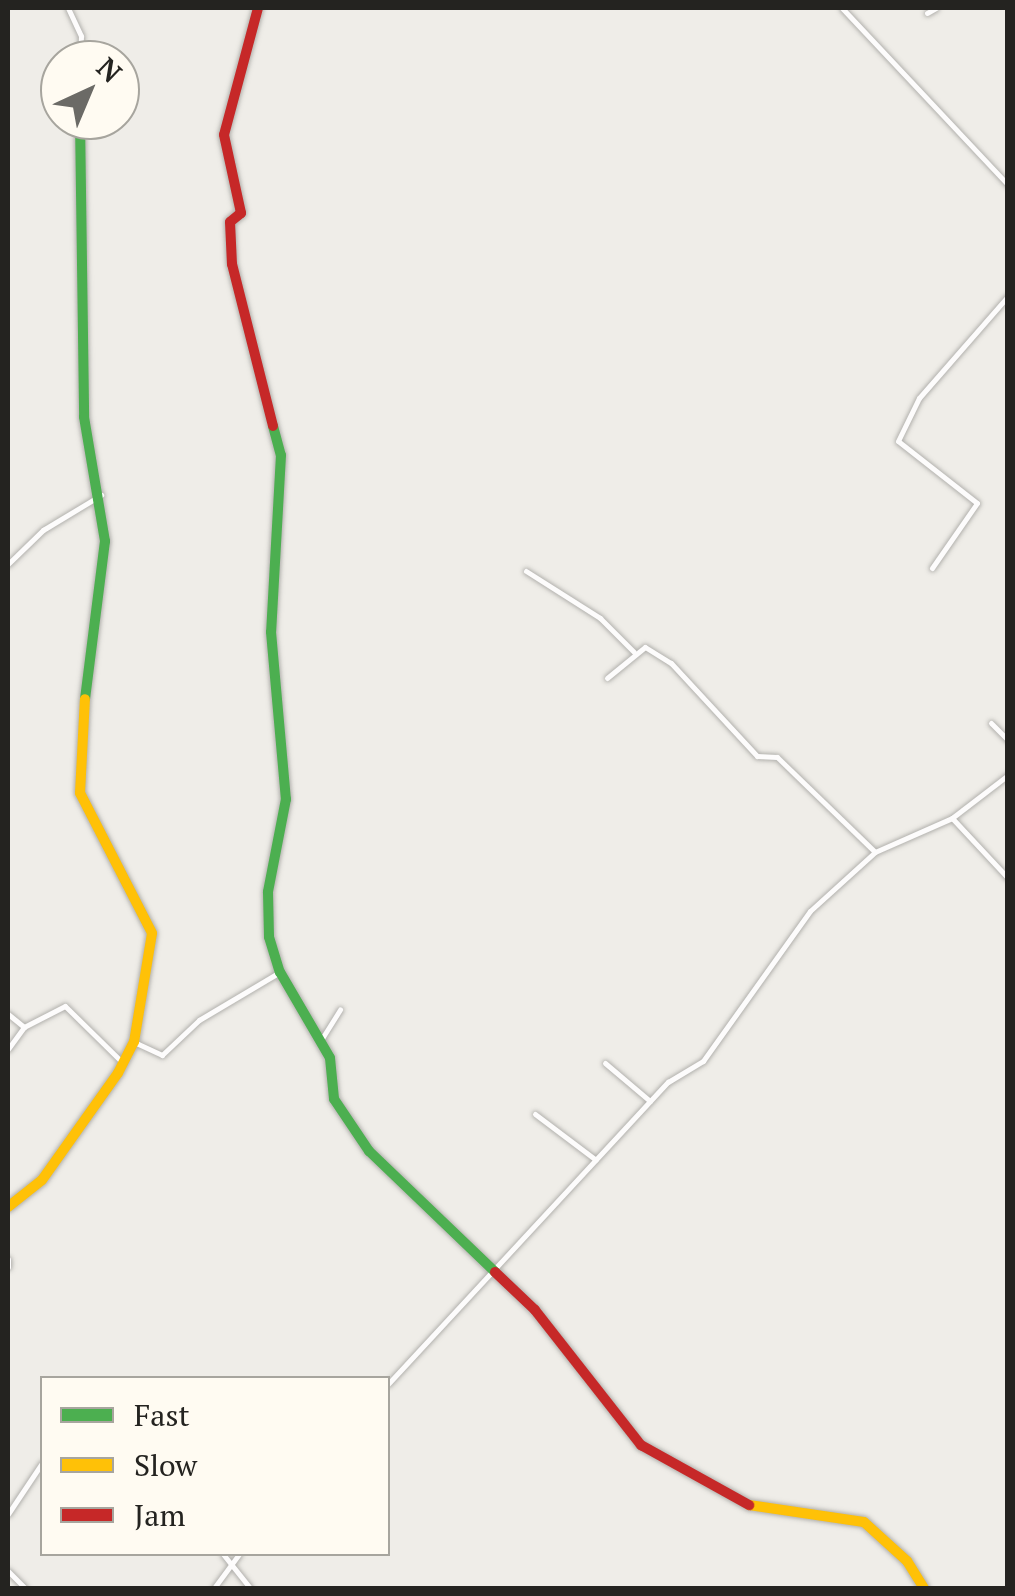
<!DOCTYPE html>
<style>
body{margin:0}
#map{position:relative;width:1015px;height:1596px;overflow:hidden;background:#efede8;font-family:"PT Serif",serif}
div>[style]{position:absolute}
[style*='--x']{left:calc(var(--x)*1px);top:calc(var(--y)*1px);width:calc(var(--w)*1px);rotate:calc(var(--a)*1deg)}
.roads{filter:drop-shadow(0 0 2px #b2b1ad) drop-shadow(0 0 2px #b2b1ad)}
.street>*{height:5px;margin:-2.5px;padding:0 2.5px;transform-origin:2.5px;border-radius:2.5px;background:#fdfcfc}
.fast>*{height:10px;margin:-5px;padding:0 5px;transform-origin:5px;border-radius:5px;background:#4caf50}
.slow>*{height:10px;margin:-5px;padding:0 5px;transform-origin:5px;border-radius:5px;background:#ffc107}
.jam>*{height:10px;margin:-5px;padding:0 5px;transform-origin:5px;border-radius:5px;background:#c62828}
span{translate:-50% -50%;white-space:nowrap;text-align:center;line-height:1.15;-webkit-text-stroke:10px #fffbf2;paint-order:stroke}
.frame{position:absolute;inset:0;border:10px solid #242320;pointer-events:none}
.legend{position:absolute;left:40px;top:1376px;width:350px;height:180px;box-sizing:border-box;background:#fffbf2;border:2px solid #a7a59e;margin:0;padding:12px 18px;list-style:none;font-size:30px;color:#242320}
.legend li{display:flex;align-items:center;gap:20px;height:50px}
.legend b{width:50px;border:2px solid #a7a59e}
.north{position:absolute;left:40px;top:40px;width:100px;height:100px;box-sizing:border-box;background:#fffbf2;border:2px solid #a7a59e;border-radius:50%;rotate:44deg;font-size:28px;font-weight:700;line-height:40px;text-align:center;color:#242320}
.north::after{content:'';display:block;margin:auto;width:35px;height:45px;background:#6b6a66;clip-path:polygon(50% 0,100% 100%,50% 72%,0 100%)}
</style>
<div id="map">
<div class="roads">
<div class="street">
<div style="--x:68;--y:8;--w:31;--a:65"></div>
<div style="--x:81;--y:36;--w:24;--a:92"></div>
<div style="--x:842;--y:8;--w:243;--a:46.8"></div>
<div style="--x:927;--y:13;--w:10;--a:-29"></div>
<div style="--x:8;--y:564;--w:49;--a:-44.2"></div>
<div style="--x:43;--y:530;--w:68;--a:-31.1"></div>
<div style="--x:932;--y:568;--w:79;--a:-55.3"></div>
<div style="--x:977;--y:503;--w:100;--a:-141.9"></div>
<div style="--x:898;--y:441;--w:48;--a:-64"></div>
<div style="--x:919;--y:398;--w:135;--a:-48.9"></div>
<div style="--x:526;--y:571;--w:88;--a:32.4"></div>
<div style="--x:600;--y:618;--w:48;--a:45"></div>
<div style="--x:607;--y:678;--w:49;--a:-39.2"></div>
<div style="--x:645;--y:647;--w:31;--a:32"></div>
<div style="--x:671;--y:663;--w:127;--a:47.2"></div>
<div style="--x:757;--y:756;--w:20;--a:3"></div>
<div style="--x:777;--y:757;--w:136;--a:44.1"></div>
<div style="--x:991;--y:723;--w:24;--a:45"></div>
<div style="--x:952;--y:818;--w:82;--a:47"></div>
<div style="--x:8;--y:1014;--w:21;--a:39"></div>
<div style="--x:24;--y:1027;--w:46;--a:-27.1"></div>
<div style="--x:65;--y:1006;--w:77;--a:44.5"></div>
<div style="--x:321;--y:1040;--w:36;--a:-58"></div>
<div style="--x:134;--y:1042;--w:31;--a:25"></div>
<div style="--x:162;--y:1055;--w:51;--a:-43.4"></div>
<div style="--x:199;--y:1020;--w:94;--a:-30.7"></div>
<div style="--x:8;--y:1049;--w:27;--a:-54"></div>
<div style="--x:605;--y:1063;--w:59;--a:40.2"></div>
<div style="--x:535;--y:1114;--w:76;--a:37"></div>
<div style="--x:8;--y:1259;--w:8;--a:90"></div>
<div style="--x:388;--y:1384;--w:412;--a:-47.2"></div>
<div style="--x:668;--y:1082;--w:41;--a:-31"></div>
<div style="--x:703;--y:1061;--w:184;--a:-54.5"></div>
<div style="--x:810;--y:911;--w:88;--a:-42.2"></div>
<div style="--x:875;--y:852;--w:84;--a:-23.8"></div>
<div style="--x:952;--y:818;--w:71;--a:-37.5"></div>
<div style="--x:8;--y:1514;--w:61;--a:-56.3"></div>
<div style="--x:223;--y:1554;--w:43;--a:51.5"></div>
<div style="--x:8;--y:1571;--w:24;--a:45"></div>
<div style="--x:214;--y:1588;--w:42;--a:-53.7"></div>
</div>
<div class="fast">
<div style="--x:80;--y:120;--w:297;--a:89.2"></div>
<div style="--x:84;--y:417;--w:126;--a:80.4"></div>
<div style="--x:105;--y:541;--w:159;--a:97.2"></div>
<div style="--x:273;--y:426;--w:30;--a:75"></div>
<div style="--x:281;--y:455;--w:177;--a:93.2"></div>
<div style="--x:271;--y:632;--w:168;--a:84.9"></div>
<div style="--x:286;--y:799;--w:95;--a:101"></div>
<div style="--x:268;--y:892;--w:45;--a:88.7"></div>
<div style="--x:269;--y:937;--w:37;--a:73"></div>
<div style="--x:280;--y:972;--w:99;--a:59.8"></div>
<div style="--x:330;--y:1058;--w:41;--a:84.4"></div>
<div style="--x:334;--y:1099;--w:63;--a:56.1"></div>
<div style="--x:369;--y:1151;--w:175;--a:43.8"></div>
</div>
<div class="slow">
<div style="--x:8;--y:1207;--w:43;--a:-38.5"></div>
<div style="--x:42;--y:1180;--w:131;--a:-54.6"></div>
<div style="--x:118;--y:1073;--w:35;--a:-63"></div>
<div style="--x:134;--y:1042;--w:110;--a:-80.6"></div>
<div style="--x:152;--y:933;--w:157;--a:-117.2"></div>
<div style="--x:80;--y:793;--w:94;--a:-87"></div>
<div style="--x:749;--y:1505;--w:116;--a:8.4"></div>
<div style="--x:864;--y:1522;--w:58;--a:42.2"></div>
<div style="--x:907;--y:1561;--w:32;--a:58"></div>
</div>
<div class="jam">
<div style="--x:258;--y:8;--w:131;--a:105"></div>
<div style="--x:224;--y:135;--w:80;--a:77.7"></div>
<div style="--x:241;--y:213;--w:14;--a:141"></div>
<div style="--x:230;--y:222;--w:42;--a:87.3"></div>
<div style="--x:232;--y:264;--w:167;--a:75.8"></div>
<div style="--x:495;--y:1272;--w:55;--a:43.5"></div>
<div style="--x:535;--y:1310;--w:172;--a:51.9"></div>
<div style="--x:641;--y:1445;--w:124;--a:29.1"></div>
</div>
</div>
<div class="frame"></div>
<ul class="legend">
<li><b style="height:12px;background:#4caf50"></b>Fast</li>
<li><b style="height:12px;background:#ffc107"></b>Slow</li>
<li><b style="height:12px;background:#c62828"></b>Jam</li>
</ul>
<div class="north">N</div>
</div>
